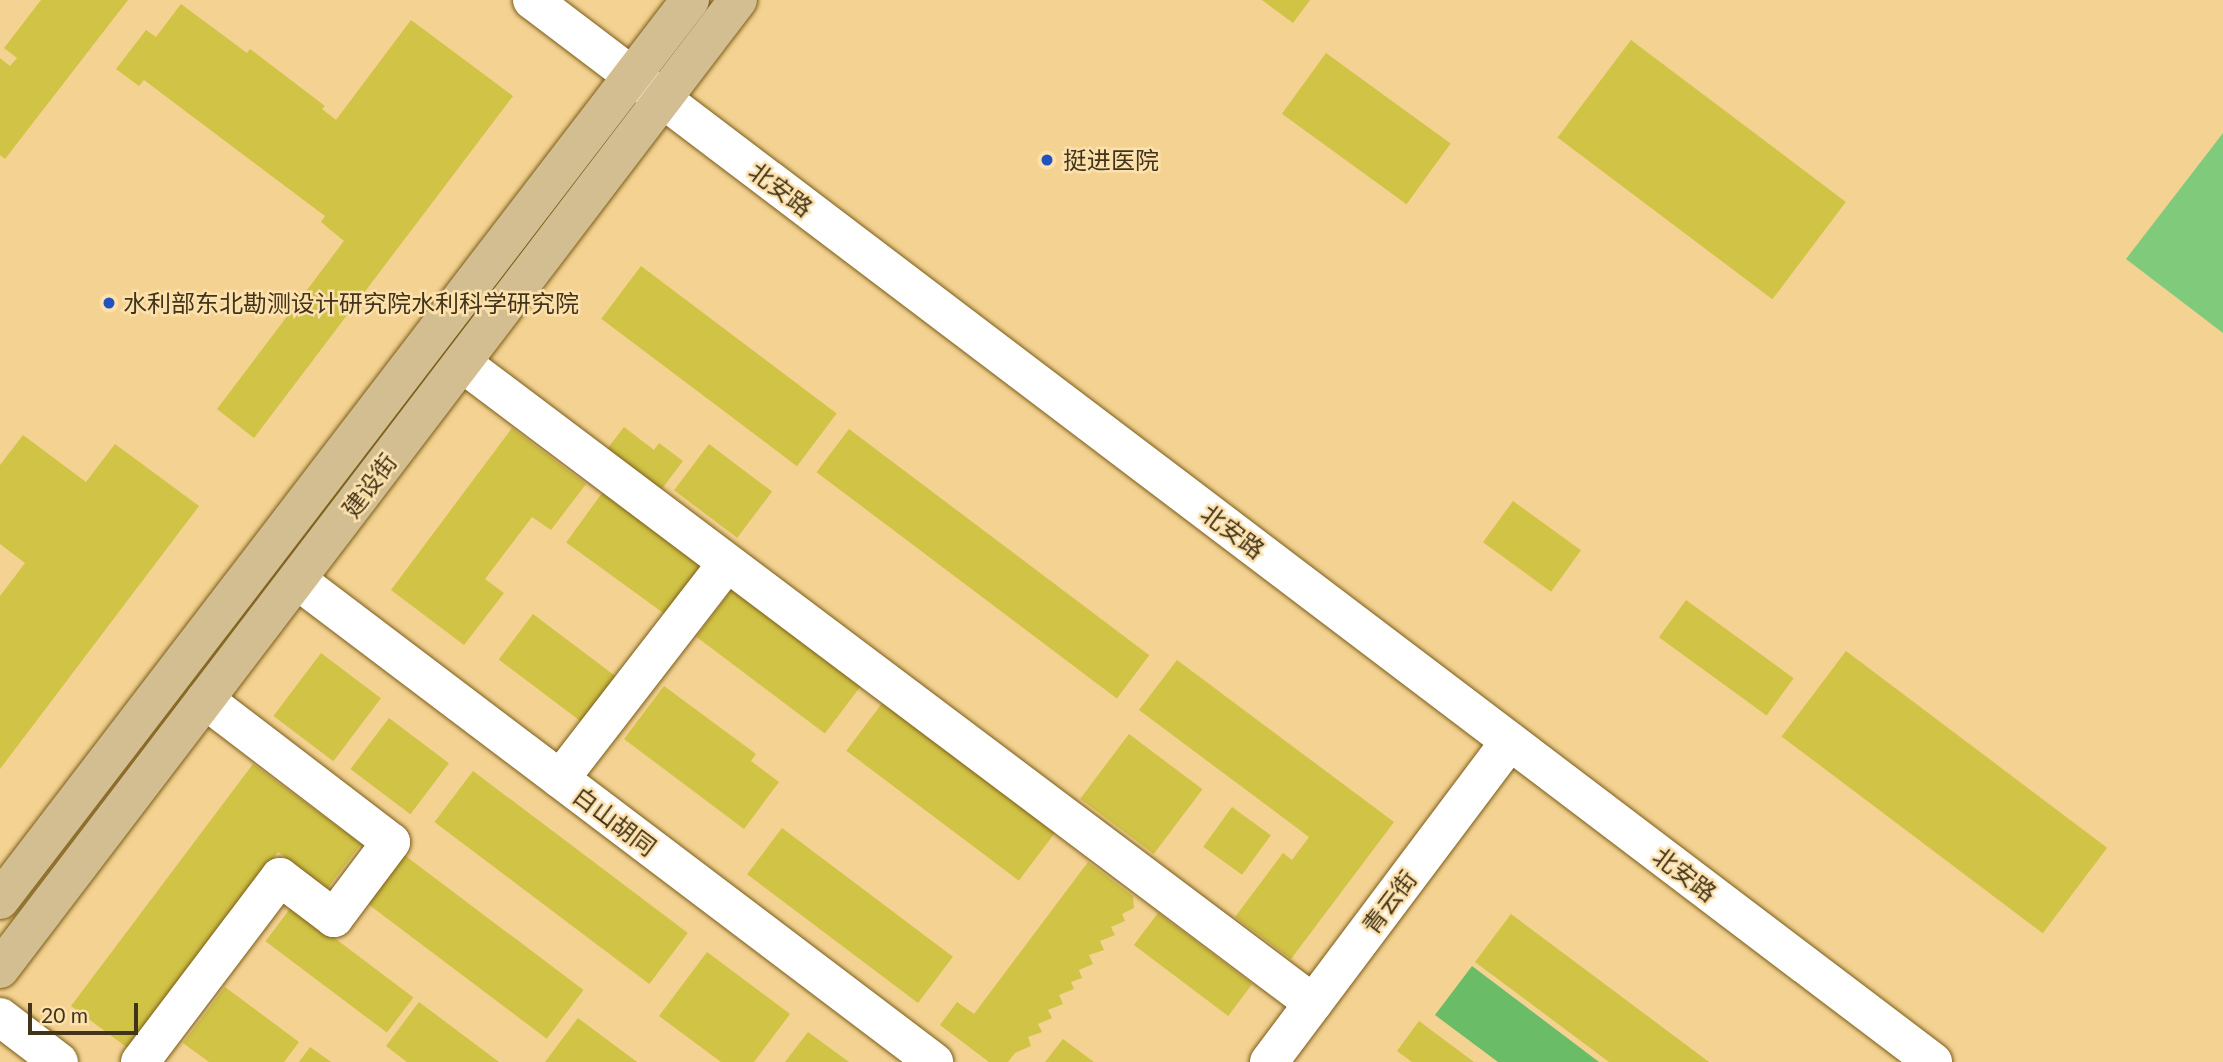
<!DOCTYPE html>
<meta charset="utf-8">
<style>
body{margin:0}
#map{position:relative;width:2223px;height:1062px;overflow:hidden;background:#f4d291;font-family:Lato,"Noto Sans SC",sans-serif}
div>[style]{position:absolute}
[style*='--x']{left:calc(var(--x)*1px);top:calc(var(--y)*1px);width:calc(var(--w)*1px);rotate:calc(var(--a)*1deg)}
.green>*{inset:0;background:#80ca7c}
.forest>*{inset:0;background:#6bbc67}
.building>*{inset:0;background:#d0c346;transform-origin:0 0}
.roads{filter:drop-shadow(0 0 2px #7a5c18) drop-shadow(0 0 2px #7a5c18)}
.minor>*{height:38px;margin:-19px;padding:0 19px;transform-origin:19px;border-radius:19px;background:#fff}
.major>*{height:38px;margin:-19px;padding:0 19px;transform-origin:19px;border-radius:19px;background:#d3be92}
.dots>*{width:19px;height:19px;translate:-50% -50%;box-sizing:border-box;border:4px solid #fce1ad;border-radius:50%}
span{translate:-50% -50%;white-space:nowrap;text-align:center;line-height:1.15;-webkit-text-stroke:5px #fce1ad;paint-order:stroke}
.poi-label{font-size:24px;color:#42341a}
.left{translate:0 -50%;text-align:left}
.street-label{font-size:24px;color:#42341a}
.scale{position:absolute;left:28px;top:1003px;width:110px;height:32px;box-sizing:border-box;border:4px solid #42341a;border-top:0;padding-left:9px;font-size:21px;line-height:24px;white-space:nowrap;color:#42341a;-webkit-text-stroke:5px #fce1ad;paint-order:stroke}
</style>
<div id="map">
<div class="green">
<div style="clip-path:polygon(2223px 133px,2223px 333px,2126px 259px)"></div>
</div>
<div class="forest">
<div style="clip-path:polygon(1472px 966px,1599px 1062px,1498px 1062px,1435px 1015px)"></div>
</div>
<div class="building">
<div style="clip-path:polygon(41px 0,128px 0,5px 159px,0 155px,0 58px,10px 66px,17px 58px,4px 48px)"></div>
<div style="clip-path:polygon(1262px 0,1310px 0,1293px 23px)"></div>
<div style="clip-path:polygon(181px 4px,247px 53px,250px 49px,325px 106px,322px 109px,336px 120px,411px 20px,513px 96px,254px 438px,217px 409px,344px 241px,321px 222px,325px 216px,144px 80px,139px 86px,116px 69px,146px 30px,156px 37px)"></div>
<div style="left:1631px;top:40px;width:269px;height:122px;rotate:37deg"></div>
<div style="left:1326px;top:53px;width:154px;height:75px;rotate:36deg"></div>
<div style="left:641px;top:266px;width:245px;height:66px;rotate:37deg"></div>
<div style="clip-path:polygon(624px 427px,654px 450px,659px 443px,683px 461px,658px 494px,604px 453px)"></div>
<div style="clip-path:polygon(512px 428px,586px 484px,551px 530px,532px 517px,485px 579px,504px 593px,464px 645px,391px 590px)"></div>
<div style="left:849px;top:429px;width:376px;height:54px;rotate:37deg"></div>
<div style="clip-path:polygon(23px 435px,86px 482px,115px 444px,199px 506px,0 769px,0 596px,25px 563px,0 544px,0 465px)"></div>
<div style="left:709px;top:444px;width:79px;height:58px;rotate:37deg"></div>
<div style="left:605px;top:489px;width:127px;height:66px;rotate:36deg"></div>
<div style="left:1513px;top:501px;width:84px;height:51px;rotate:36deg"></div>
<div style="left:733px;top:588px;width:161px;height:61px;rotate:37deg"></div>
<div style="left:1686px;top:600px;width:133px;height:46px;rotate:36deg"></div>
<div style="left:533px;top:614px;width:105px;height:57px;rotate:37deg"></div>
<div style="left:1846px;top:651px;width:327px;height:107px;rotate:37deg"></div>
<div style="left:321px;top:653px;width:75px;height:79px;rotate:37deg"></div>
<div style="clip-path:polygon(1177px 660px,1394px 822px,1291px 959px,1235px 917px,1283px 853px,1292px 860px,1309px 837px,1139px 710px)"></div>
<div style="clip-path:polygon(664px 686px,756px 754px,751px 761px,779px 782px,744px 829px,624px 739px)"></div>
<div style="left:883px;top:702px;width:216px;height:61px;rotate:37deg"></div>
<div style="left:389px;top:718px;width:75px;height:64px;rotate:37deg"></div>
<div style="left:1129px;top:734px;width:92px;height:81px;rotate:37deg"></div>
<div style="clip-path:polygon(253px 764px,361px 844px,327px 889px,278px 852px,129px 1049px,71px 1006px)"></div>
<div style="left:473px;top:771px;width:269px;height:64px;rotate:37deg"></div>
<div style="left:1232px;top:807px;width:48px;height:49px;rotate:36deg"></div>
<div style="left:782px;top:828px;width:214px;height:58px;rotate:37deg"></div>
<div style="left:403px;top:854px;width:226px;height:61px;rotate:37deg"></div>
<div style="clip-path:polygon(1088px 862px,1133px 896px,1134px 908px,1122px 914px,1125px 921px,1111px 927px,1115px 935px,1100px 941px,1104px 950px,1089px 955px,1093px 964px,1079px 970px,1082px 978px,1071px 982px,1074px 989px,1059px 995px,1063px 1004px,1048px 1010px,1052px 1018px,1038px 1024px,1042px 1032px,1028px 1037px,1031px 1046px,1015px 1053px,1008px 1062px,989px 1062px,940px 1025px,957px 1002px,974px 1014px)"></div>
<div style="left:292px;top:906px;width:152px;height:44px;rotate:37deg"></div>
<div style="left:1158px;top:913px;width:118px;height:40px;rotate:37deg"></div>
<div style="clip-path:polygon(1511px 914px,1709px 1062px,1609px 1062px,1475px 962px)"></div>
<div style="clip-path:polygon(707px 952px,790px 1014px,754px 1062px,721px 1062px,659px 1016px)"></div>
<div style="clip-path:polygon(225px 987px,299px 1042px,284px 1062px,209px 1062px,183px 1043px)"></div>
<div style="clip-path:polygon(419px 1002px,499px 1062px,407px 1062px,386px 1046px)"></div>
<div style="clip-path:polygon(578px 1018px,637px 1062px,545px 1062px)"></div>
<div style="clip-path:polygon(1419px 1021px,1474px 1062px,1412px 1062px,1397px 1051px)"></div>
<div style="clip-path:polygon(808px 1032px,849px 1062px,785px 1062px)"></div>
<div style="clip-path:polygon(1063px 1039px,1094px 1062px,1045px 1062px)"></div>
<div style="clip-path:polygon(310px 1047px,331px 1062px,299px 1062px)"></div>
</div>
<div class="roads">
<div class="minor">
<div style="--x:532;--y:0;--w:1758;--a:37.16"></div>
<div style="--x:462;--y:363;--w:1065;--a:36.95"></div>
<div style="--x:297;--y:580;--w:799;--a:37.11"></div>
<div style="--x:560;--y:779;--w:273;--a:-52.3"></div>
<div style="--x:0;--y:1017;--w:74;--a:37.3"></div>
<div style="--x:140;--y:1062;--w:232;--a:-52.9"></div>
<div style="--x:280;--y:877;--w:68;--a:37.2"></div>
<div style="--x:334;--y:918;--w:95;--a:-53.1"></div>
<div style="--x:391;--y:842;--w:234;--a:-142.6"></div>
<div style="--x:1269;--y:1062;--w:401;--a:-53.1"></div>
</div>
<div class="major">
<div style="--x:0;--y:900;--w:1134;--a:-52.52"></div>
<div style="--x:0;--y:969;--w:1218;--a:-52.71"></div>
</div>
</div>
<div class="dots">
<div style="left:1047px;top:160px;background:#2152bf"></div>
<div style="left:109px;top:303px;background:#2152bf"></div>
</div>
<div class="poi-label">
<span class="left" style="left:1063px;top:160px">挺进医院</span>
<span class="left" style="left:123px;top:303px">水利部东北勘测设计研究院水利科学研究院</span>
</div>
<div class="street-label">
<span style="left:781px;top:189px;rotate:37deg">北安路</span>
<span style="left:369px;top:485px;rotate:-53deg">建设街</span>
<span style="left:1233px;top:531px;rotate:37deg">北安路</span>
<span style="left:615px;top:821px;rotate:37deg">白山胡同</span>
<span style="left:1685px;top:874px;rotate:37deg">北安路</span>
<span style="left:1389px;top:902px;rotate:-53deg">青云街</span>
</div>
<div class="scale">20 m</div>
</div>
